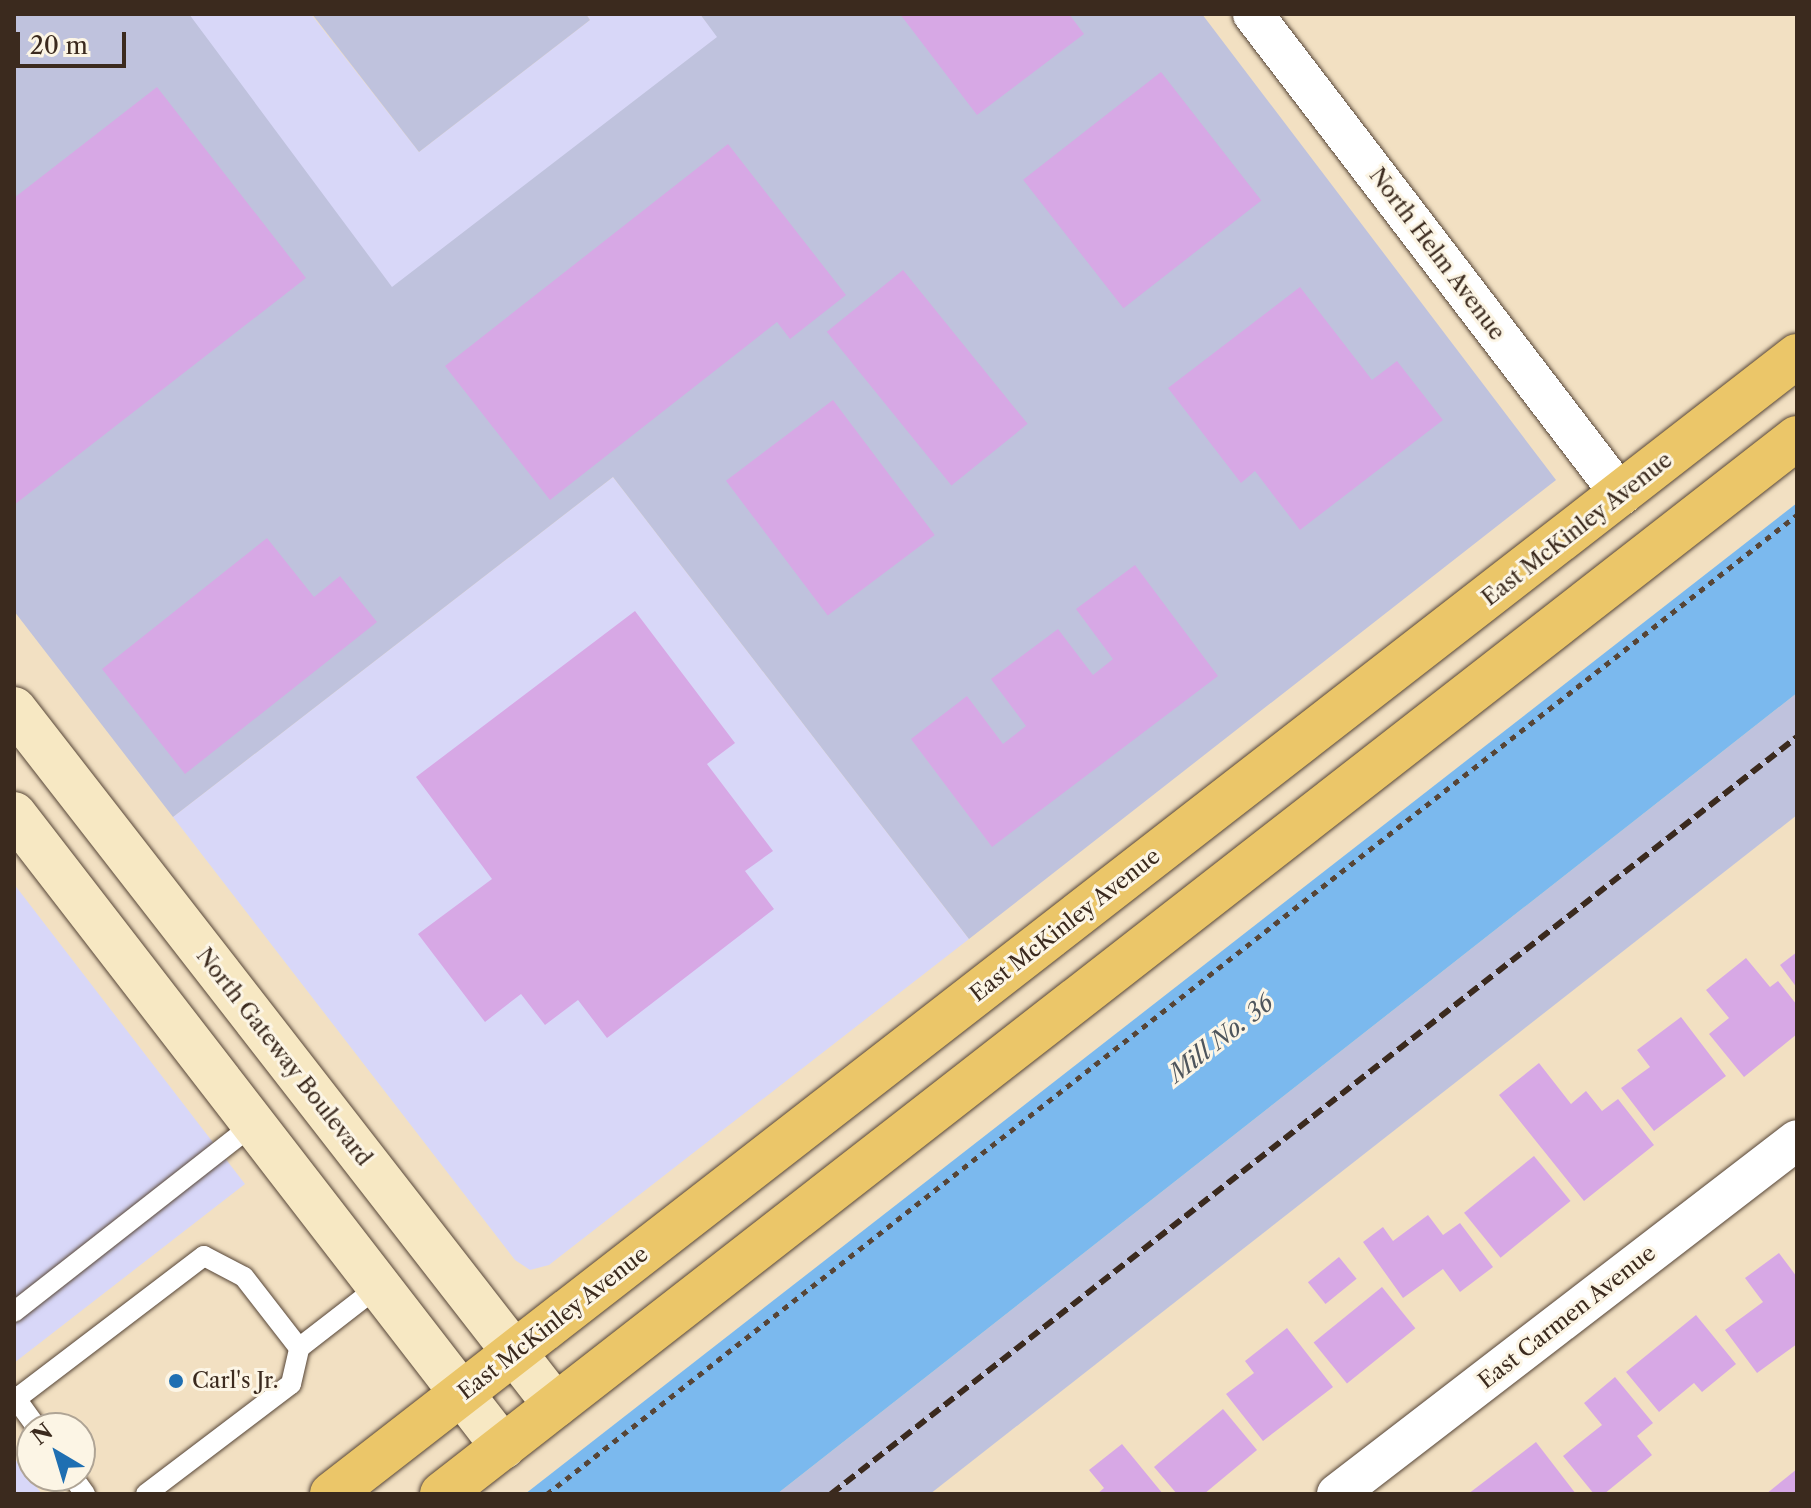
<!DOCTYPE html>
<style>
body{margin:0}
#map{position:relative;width:1811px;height:1508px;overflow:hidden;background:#f2e0c2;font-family:"Libre Caslon Text",serif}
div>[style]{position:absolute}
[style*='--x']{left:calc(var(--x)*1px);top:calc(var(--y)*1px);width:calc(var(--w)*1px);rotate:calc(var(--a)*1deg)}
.built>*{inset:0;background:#d8d7f8}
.industrial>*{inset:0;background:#bfc2dd}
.water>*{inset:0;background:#7bb9ee}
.building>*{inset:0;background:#d7a8e5;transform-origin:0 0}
.path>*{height:5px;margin-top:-2.5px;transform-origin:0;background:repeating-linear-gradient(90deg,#564537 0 6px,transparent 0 12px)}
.roads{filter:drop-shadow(0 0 2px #564537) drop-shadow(0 0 2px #564537)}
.service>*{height:20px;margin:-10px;padding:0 10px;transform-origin:10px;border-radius:10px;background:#fff}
.minor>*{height:40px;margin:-20px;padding:0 20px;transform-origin:20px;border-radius:20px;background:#fff}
.secondary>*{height:44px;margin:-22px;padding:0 22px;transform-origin:22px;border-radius:22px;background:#f7e8c3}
.primary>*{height:44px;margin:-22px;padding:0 22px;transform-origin:22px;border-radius:22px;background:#ebc669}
.rail>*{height:6px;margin-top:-3px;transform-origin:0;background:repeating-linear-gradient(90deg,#3b2a1e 0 12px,transparent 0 18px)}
.dots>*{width:22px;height:22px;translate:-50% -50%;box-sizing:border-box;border:4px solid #fcf5e5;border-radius:50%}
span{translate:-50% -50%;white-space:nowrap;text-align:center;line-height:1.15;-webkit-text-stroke:6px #fcf5e5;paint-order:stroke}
.street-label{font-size:22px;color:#3b2a1e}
.poi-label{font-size:22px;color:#3b2a1e}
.left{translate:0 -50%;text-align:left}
.water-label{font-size:24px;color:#4e555c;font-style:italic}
.frame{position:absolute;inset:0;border:16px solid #3b2a1e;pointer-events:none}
.north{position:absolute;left:16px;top:1412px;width:80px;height:80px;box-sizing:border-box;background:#fcf5e5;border:2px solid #afa495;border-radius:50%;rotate:322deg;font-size:22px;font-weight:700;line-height:32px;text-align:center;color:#3b2a1e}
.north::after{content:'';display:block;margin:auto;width:28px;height:36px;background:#1f6fb2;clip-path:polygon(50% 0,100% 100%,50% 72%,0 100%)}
.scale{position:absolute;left:16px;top:32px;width:110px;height:36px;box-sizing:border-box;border:4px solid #3b2a1e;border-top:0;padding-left:10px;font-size:24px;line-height:28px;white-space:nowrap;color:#3b2a1e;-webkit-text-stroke:6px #fcf5e5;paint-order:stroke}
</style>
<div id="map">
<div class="built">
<div style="clip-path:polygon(186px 14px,311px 14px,419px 152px,590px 20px,586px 14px,700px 14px,718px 37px,392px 288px)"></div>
<div style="clip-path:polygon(613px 477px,969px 939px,549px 1265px,530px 1270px,515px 1260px,173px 817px)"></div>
<div style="clip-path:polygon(14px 884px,245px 1184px,14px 1363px)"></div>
<div style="clip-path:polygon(14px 1458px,42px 1494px,14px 1494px)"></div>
</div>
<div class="industrial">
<div style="clip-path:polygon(14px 14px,189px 14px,392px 287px,717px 37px,700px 14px,1202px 14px,1556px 480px,969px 939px,613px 477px,173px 817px,14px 611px)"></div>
<div style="clip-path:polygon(312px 14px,586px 14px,590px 20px,419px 152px)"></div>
<div style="clip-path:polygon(1797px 693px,1797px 815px,930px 1494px,777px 1494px)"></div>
</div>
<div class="water">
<div style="clip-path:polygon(1797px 503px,1797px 693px,777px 1494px,525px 1494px)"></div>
</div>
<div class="building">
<div style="clip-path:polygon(900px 14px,1069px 14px,1084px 34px,977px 115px)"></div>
<div style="left:1161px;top:72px;width:163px;height:175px;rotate:52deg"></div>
<div style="clip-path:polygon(157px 87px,306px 278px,14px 505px,14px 198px)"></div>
<div style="clip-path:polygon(728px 144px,846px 295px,790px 339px,777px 322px,550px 500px,445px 366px)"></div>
<div style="left:903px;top:270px;width:198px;height:98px;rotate:51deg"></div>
<div style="clip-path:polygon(1300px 287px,1372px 380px,1397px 361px,1443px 420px,1300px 530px,1255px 471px,1241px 483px,1168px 388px)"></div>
<div style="left:833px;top:400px;width:169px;height:134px;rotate:53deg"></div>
<div style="clip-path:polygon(267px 538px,314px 597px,340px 576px,377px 622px,185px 774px,102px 669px)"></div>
<div style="clip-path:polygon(1135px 565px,1218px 676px,992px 847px,911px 739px,967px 696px,1003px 744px,1026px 726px,991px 679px,1058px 629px,1093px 675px,1113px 659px,1076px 609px)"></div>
<div style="clip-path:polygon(635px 611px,735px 743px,707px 764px,773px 851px,745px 871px,774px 909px,607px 1038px,578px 1000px,545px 1025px,521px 994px,485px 1022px,418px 934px,492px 879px,416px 777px)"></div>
<div style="clip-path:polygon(1797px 952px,1797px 988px,1780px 965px)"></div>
<div style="clip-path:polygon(1746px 958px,1770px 987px,1778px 981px,1797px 1005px,1797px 1034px,1744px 1077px,1709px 1034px,1729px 1018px,1706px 990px)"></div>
<div style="clip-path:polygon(1681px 1017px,1726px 1076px,1654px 1131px,1621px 1088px,1650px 1067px,1637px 1050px)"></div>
<div style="clip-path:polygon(1539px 1063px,1571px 1104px,1586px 1091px,1602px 1111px,1618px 1099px,1654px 1145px,1584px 1201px,1499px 1095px)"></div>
<div style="left:1534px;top:1156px;width:58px;height:90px;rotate:51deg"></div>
<div style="clip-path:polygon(1428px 1215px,1443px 1235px,1460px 1223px,1493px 1267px,1460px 1292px,1443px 1269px,1403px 1298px,1363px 1242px,1383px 1227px,1393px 1241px)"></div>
<div style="clip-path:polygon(1779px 1253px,1797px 1277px,1797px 1344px,1757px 1373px,1725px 1330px,1763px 1302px,1745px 1278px)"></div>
<div style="left:1339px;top:1257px;width:28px;height:40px;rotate:51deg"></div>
<div style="left:1382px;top:1287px;width:53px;height:88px;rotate:51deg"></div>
<div style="clip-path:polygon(1696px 1315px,1736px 1364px,1702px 1392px,1694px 1383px,1659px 1412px,1626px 1372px)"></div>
<div style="clip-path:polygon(1287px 1328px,1333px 1387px,1263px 1441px,1226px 1394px,1254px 1373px,1245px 1361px)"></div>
<div style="clip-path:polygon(1615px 1377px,1653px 1423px,1637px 1436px,1652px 1455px,1604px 1494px,1594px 1494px,1563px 1456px,1602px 1425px,1584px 1403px)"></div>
<div style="clip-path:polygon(1223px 1409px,1257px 1450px,1204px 1494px,1177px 1494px,1154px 1467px)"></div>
<div style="clip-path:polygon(1536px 1442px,1576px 1494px,1468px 1494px)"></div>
<div style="clip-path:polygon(1122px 1444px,1163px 1494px,1097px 1494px,1104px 1488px,1089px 1470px)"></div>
<div style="clip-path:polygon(1797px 1469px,1797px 1494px,1766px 1494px)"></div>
</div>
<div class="path">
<div style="--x:547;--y:1494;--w:1588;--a:-38.07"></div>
</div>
<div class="roads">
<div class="service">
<div style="--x:14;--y:1312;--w:305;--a:-38.1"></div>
<div style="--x:14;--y:1396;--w:39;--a:54"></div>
<div style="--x:16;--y:1399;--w:236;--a:-37.3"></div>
<div style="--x:204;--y:1256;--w:45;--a:27.7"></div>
<div style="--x:244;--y:1277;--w:90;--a:52.2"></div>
<div style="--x:72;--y:1476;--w:22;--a:54"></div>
<div style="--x:146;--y:1494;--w:182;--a:-37.2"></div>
<div style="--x:291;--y:1384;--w:37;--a:-77"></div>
<div style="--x:299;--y:1348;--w:101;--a:-37.8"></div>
</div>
<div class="minor">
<div style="--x:1253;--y:14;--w:606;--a:52.58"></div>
<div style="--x:1337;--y:1494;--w:580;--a:-37.58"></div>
</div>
<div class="secondary">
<div style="--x:14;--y:709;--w:882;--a:52.14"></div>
<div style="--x:14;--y:814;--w:800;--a:52.31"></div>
</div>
<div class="primary">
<div style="--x:332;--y:1494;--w:1855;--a:-37.84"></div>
<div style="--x:442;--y:1494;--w:1718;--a:-37.93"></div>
</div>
</div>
<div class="rail">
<div style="--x:831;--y:1494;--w:1227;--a:-38.08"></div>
</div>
<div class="dots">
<div style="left:176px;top:1381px;background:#1f6fb2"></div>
</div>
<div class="street-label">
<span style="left:1437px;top:254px;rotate:53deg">North Helm Avenue</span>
<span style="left:1577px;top:529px;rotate:-38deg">East McKinley Avenue</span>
<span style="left:1065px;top:925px;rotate:-38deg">East McKinley Avenue</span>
<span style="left:284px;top:1057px;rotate:52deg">North Gateway Boulevard</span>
<span style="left:1567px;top:1317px;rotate:-38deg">East Carmen Avenue</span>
<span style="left:553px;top:1323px;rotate:-38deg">East McKinley Avenue</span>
</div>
<div class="poi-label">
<span class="left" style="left:192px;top:1381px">Carl's Jr.</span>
</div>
<div class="water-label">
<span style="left:1221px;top:1038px;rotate:-38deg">Mill No. 36</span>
</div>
<div class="frame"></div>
<div class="north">N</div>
<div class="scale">20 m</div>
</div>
